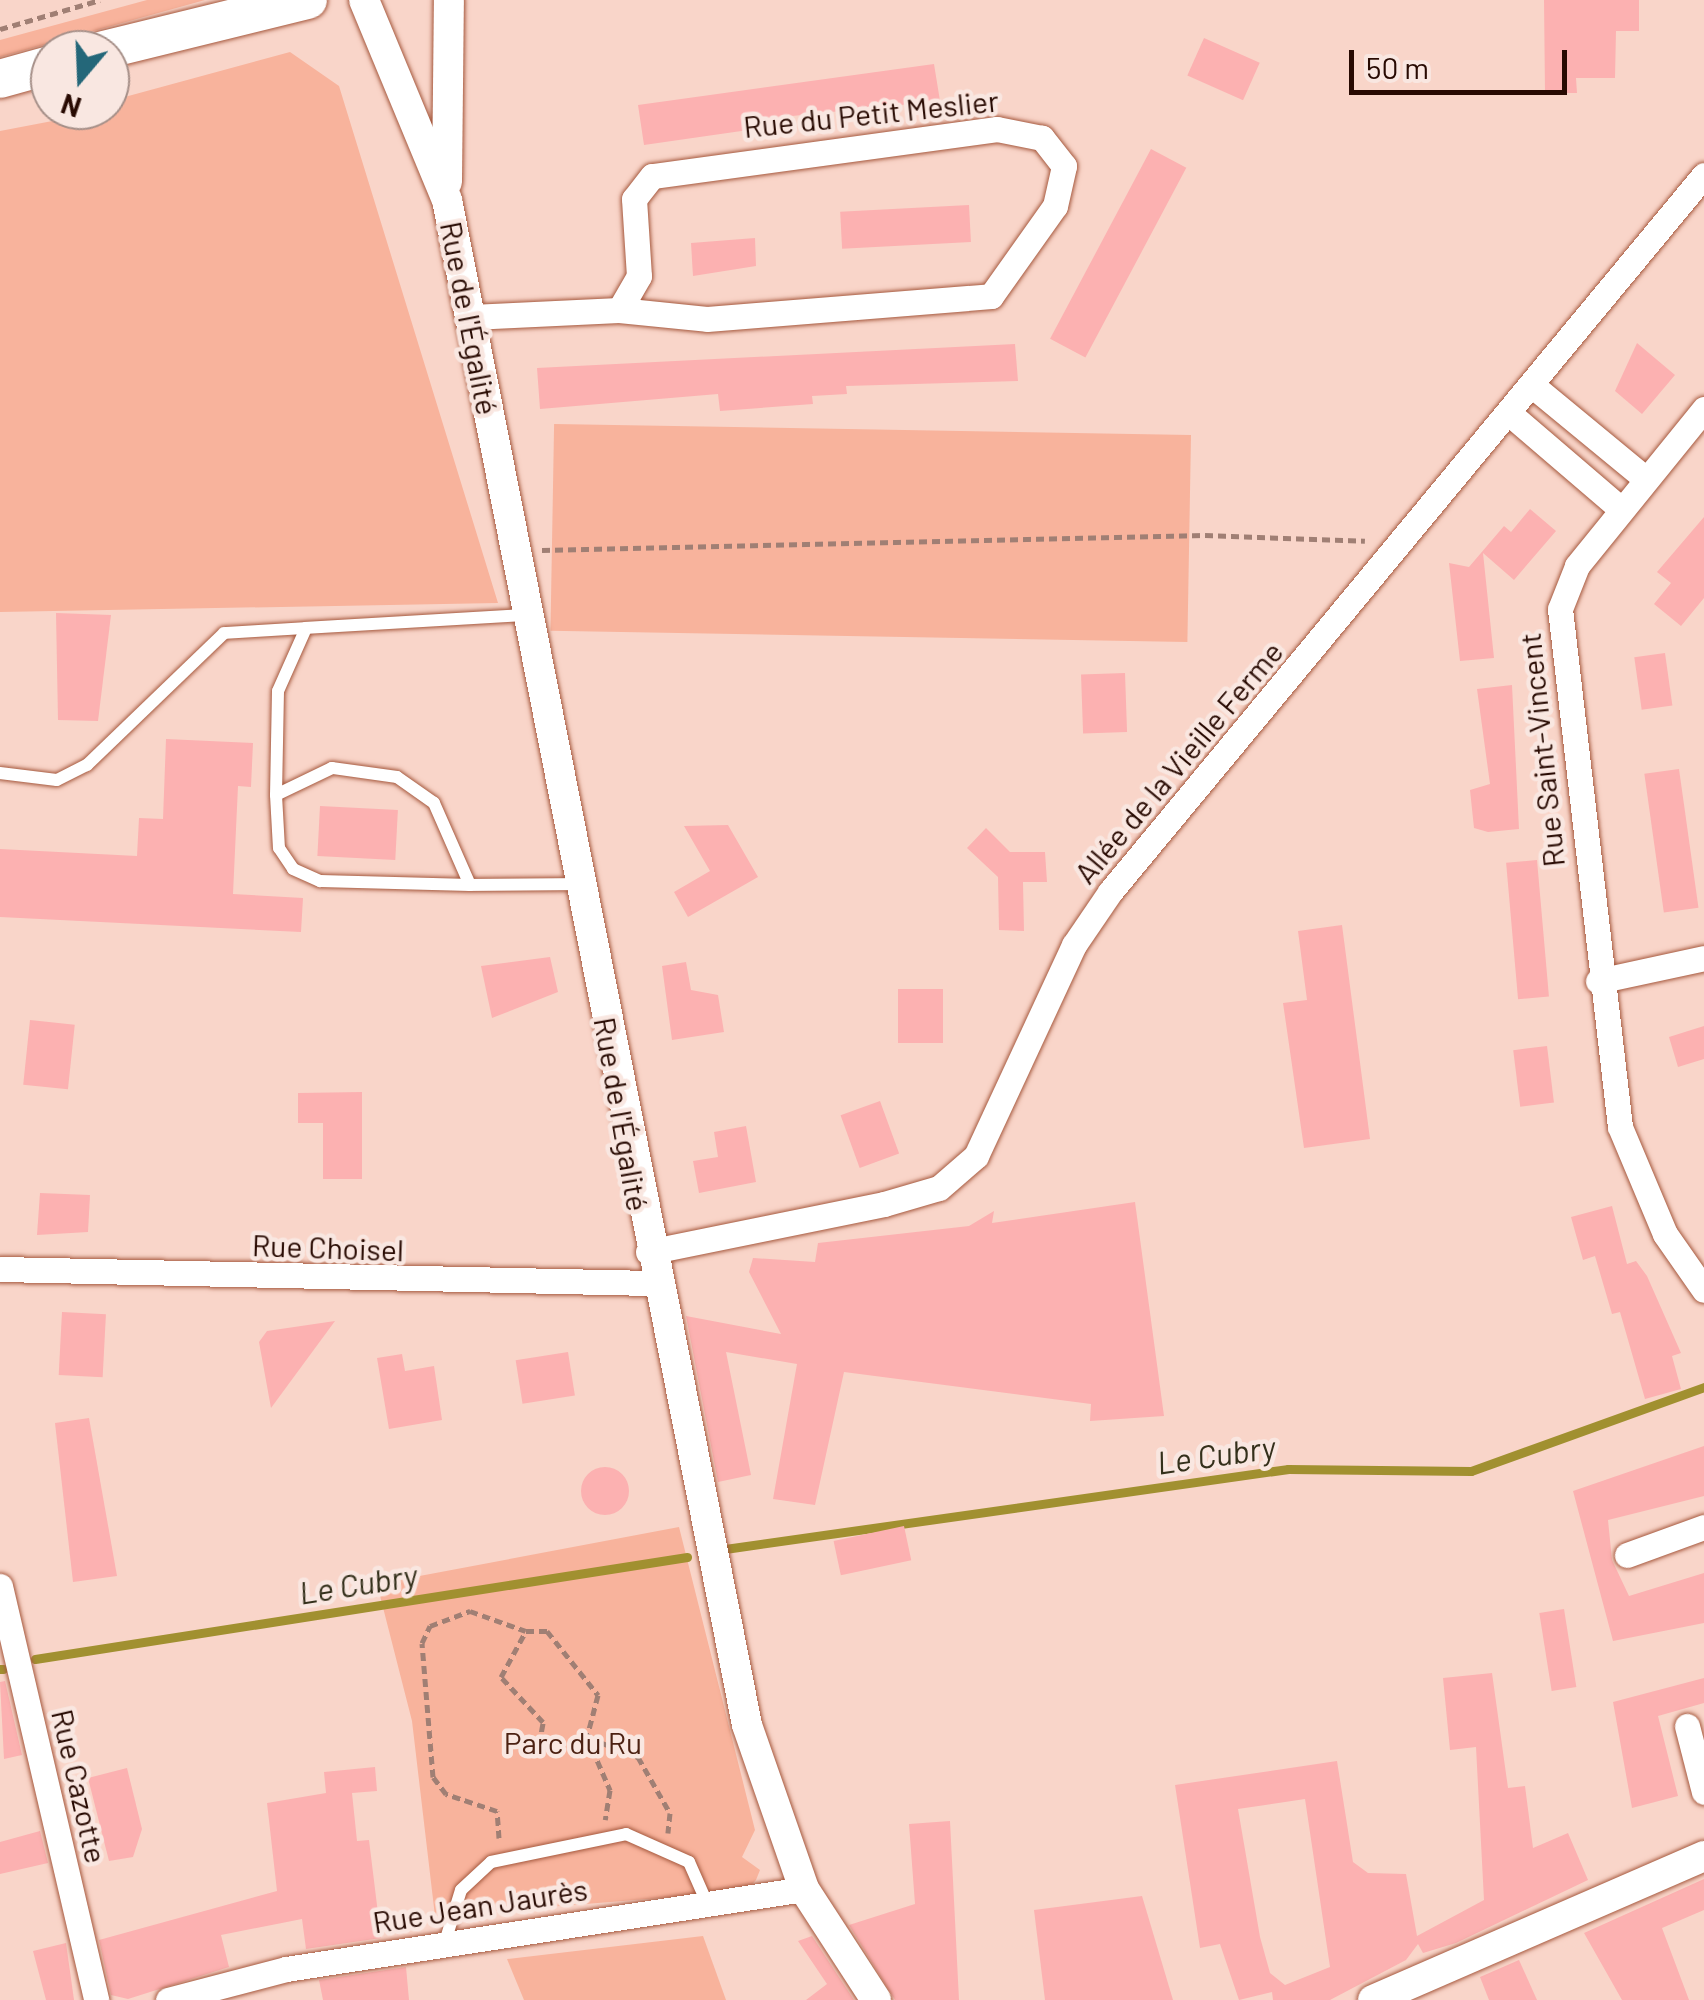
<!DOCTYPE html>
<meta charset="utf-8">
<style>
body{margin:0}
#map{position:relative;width:1704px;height:2000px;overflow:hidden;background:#f9d5c9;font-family:Barlow,sans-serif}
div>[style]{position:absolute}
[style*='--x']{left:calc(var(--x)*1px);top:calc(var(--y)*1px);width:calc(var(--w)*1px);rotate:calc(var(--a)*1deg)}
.green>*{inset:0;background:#f8b39c;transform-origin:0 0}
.stream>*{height:9px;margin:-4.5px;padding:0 4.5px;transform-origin:4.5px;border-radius:4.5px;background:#a19030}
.building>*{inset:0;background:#fcb1b1;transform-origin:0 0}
.round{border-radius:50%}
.path>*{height:5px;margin-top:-2.5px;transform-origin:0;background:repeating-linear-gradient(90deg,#a07f74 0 8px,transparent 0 13px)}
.roads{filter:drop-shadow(0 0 2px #a6593e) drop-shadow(0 0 2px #a6593e)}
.service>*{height:12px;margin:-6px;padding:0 6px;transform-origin:6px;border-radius:6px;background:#fff}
.minor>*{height:25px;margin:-12.5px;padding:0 12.5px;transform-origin:12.5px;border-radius:12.5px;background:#fff}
.tertiary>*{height:30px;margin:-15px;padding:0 15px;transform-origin:15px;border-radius:15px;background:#fff}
.primary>*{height:38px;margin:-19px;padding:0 19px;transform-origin:19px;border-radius:19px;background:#fff}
span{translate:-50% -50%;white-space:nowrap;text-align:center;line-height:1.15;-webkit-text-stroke:9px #f9e7e1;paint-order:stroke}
.street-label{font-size:30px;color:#280a02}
.park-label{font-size:30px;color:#4c2112}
.water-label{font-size:32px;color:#34301b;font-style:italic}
.north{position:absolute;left:30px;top:30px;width:100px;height:100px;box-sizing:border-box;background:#f9e7e1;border:2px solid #a58f88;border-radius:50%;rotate:199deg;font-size:28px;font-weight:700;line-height:40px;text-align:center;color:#280a02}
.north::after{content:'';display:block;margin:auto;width:35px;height:45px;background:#246779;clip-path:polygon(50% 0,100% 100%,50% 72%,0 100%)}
.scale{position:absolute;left:1349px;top:50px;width:218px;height:45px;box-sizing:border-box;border:5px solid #280a02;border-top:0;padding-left:12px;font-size:30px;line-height:35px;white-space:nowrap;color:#280a02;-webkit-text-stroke:8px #f9e7e1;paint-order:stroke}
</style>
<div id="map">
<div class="green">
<div style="clip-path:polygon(147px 0,205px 0,0 57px,0 40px)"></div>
<div style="clip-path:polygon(290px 52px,339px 86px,498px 603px,0 612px,0 131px,110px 110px,110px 101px)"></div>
<div style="left:1191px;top:435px;width:207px;height:637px;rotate:91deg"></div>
<div style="clip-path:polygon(679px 1527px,755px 1830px,742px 1857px,760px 1870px,756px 1880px,746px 1891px,435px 1916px,412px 1721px,377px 1584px)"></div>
<div style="clip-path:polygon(703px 1936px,726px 2000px,524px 2000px,507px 1959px)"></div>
</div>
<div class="stream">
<div style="--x:725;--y:1549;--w:569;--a:-8.09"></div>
<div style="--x:1288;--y:1469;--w:183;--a:0.6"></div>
<div style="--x:1471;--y:1471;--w:248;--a:-19.8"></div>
<div style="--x:35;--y:1659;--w:660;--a:-8.89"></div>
<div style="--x:0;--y:1669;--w:3;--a:0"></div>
</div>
<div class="building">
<div style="clip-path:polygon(1544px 0,1639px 0,1639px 31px,1616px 31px,1615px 78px,1576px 78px,1577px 93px,1545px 93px)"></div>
<div style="left:1204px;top:38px;width:61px;height:41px;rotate:24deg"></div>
<div style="clip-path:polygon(934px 64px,940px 101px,782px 117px,784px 125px,644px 145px,638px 105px)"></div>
<div style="left:1151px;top:149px;width:40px;height:215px;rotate:28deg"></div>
<div style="left:969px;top:205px;width:37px;height:129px;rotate:87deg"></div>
<div style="clip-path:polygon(755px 238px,756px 266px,693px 276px,691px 243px)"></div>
<div style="clip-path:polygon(1637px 343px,1675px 375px,1642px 414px,1615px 391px)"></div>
<div style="clip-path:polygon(1015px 344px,1018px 381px,846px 386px,847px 394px,812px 396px,813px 404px,720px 411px,718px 394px,540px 409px,537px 368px)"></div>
<div style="clip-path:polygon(1530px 509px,1556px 531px,1514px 580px,1483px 553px,1494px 658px,1460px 661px,1449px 563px,1469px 567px,1504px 526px,1511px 532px)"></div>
<div style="clip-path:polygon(1704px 517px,1704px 598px,1681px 626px,1654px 604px,1671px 583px,1657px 572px)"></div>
<div style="clip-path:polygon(56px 613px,111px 615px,98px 721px,58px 720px)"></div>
<div style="left:1665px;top:653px;width:53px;height:31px;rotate:82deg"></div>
<div style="left:1125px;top:673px;width:59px;height:44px;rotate:88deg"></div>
<div style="clip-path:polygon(1512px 685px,1519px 829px,1488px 832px,1474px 828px,1470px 790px,1490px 784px,1477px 689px)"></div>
<div style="clip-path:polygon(166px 739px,253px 743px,251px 787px,238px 786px,233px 894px,303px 898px,301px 932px,0 917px,0 849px,137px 856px,139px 818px,163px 819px)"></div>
<div style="left:1679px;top:769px;width:140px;height:35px;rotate:82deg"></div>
<div style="left:320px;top:806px;width:78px;height:50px;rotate:3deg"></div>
<div style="clip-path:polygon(728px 825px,758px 877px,688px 917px,674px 892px,710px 871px,684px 826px)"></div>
<div style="clip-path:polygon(986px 828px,1010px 852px,1045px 852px,1047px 882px,1023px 882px,1024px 931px,999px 930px,998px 877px,967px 848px)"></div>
<div style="left:1537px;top:860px;width:137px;height:31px;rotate:85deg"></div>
<div style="clip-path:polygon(1342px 925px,1370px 1139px,1304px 1148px,1283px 1003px,1307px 1000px,1298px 931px)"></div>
<div style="clip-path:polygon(550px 957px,558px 992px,492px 1018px,481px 966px)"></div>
<div style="clip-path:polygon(686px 962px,691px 990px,718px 995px,724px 1032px,672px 1040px,662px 966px)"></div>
<div style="left:898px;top:989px;width:45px;height:54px"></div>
<div style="left:30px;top:1020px;width:45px;height:65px;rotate:6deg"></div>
<div style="clip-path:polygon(1704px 1026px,1704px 1059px,1678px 1067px,1669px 1037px)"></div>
<div style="left:1547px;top:1046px;width:57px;height:34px;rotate:83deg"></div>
<div style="clip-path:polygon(362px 1092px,362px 1179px,323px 1179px,323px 1123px,298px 1123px,298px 1093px)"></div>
<div style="left:880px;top:1101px;width:56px;height:42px;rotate:70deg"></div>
<div style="clip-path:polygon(746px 1126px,756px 1182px,699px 1193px,693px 1161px,718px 1157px,714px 1132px)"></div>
<div style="clip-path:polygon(40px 1193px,90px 1195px,88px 1232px,37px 1235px)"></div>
<div style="clip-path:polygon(1135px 1202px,1164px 1416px,1090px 1421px,1091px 1404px,844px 1372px,815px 1505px,773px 1499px,797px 1364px,726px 1352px,751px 1475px,718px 1482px,686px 1316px,781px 1334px,749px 1272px,753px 1258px,815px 1262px,818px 1243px,969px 1226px,994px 1211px,992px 1223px)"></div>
<div style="clip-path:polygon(1612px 1206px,1627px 1264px,1636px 1261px,1647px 1276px,1681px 1353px,1672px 1356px,1681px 1389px,1645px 1399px,1620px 1312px,1612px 1314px,1595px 1256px,1583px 1260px,1571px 1217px)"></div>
<div style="left:62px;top:1312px;width:44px;height:63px;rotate:3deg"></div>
<div style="clip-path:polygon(335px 1321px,271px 1408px,259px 1342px,267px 1331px)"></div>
<div style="left:568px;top:1352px;width:44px;height:53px;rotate:81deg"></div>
<div style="clip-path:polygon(402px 1354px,405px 1371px,434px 1366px,442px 1420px,389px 1429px,377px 1358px)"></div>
<div style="clip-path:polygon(89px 1418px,117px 1576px,73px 1582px,55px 1423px)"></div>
<div style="clip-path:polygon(1704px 1446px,1704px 1496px,1608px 1520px,1612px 1560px,1629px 1596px,1704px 1573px,1704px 1623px,1613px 1641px,1573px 1491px)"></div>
<div class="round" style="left:581px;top:1467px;width:48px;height:48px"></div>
<div style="left:904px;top:1526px;width:35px;height:72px;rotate:78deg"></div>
<div style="left:1564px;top:1609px;width:79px;height:25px;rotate:81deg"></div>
<div style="clip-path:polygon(evenodd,1492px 1673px,1508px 1788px,1525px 1786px,1533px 1848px,1568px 1833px,1588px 1880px,1456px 1943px,1423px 1953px,1418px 1944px,1406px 1960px,1330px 2000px,1273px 2000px,1272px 1992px,1239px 2000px,1220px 1944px,1200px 1948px,1175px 1785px,1337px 1761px,1353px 1862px,1368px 1873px,1406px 1874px,1417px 1936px,1484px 1900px,1476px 1747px,1450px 1750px,1443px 1678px,1492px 1673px,1305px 1799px,1330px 1967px,1285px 1985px,1270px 1973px,1260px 1937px,1238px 1809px,1305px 1799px)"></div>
<div style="clip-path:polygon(1704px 1678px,1704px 1703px,1658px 1716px,1678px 1796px,1632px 1808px,1613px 1702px)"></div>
<div style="clip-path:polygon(5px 1681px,22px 1755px,4px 1759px,0 1682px)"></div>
<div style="clip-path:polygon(375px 1767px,377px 1791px,352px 1793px,357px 1841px,369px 1840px,381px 1938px,306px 1949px,302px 1919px,221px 1935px,229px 1967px,128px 1999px,111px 1995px,99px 1940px,277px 1891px,267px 1803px,326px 1793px,324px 1772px)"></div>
<div style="clip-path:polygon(127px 1768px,142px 1829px,133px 1857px,109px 1861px,88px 1778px)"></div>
<div style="clip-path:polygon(950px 1821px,959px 2000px,895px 2000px,849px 1925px,915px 1904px,909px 1824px)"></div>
<div style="clip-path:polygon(40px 1831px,48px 1863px,0 1874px,0 1842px)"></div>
<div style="clip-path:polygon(1704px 1879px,1704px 1910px,1662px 1928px,1689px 2000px,1622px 2000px,1584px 1933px)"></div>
<div style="clip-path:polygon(1142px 1896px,1173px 2000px,1045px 2000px,1034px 1910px)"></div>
<div style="clip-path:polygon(812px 1936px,854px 2000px,806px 2000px,827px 1984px,798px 1941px)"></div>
<div style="clip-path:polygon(66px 1943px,74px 2000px,46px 2000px,33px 1951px)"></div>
<div style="clip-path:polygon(1519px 1960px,1537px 2000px,1489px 2000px,1480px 1977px)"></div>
<div style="clip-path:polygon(406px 1967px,409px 2000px,323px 2000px,319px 1980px)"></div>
</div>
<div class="path">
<div style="--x:0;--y:29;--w:104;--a:-16.2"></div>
<div style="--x:542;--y:550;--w:663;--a:-1.3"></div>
<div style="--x:1205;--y:535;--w:160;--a:2.1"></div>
<div style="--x:587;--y:1737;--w:58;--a:66.5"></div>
<div style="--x:610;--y:1790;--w:30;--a:99"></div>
<div style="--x:537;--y:1757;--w:36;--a:-80"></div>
<div style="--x:543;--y:1722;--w:62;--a:-133"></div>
<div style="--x:501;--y:1677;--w:52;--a:-61.5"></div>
<div style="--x:526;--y:1631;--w:21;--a:0"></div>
<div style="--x:547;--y:1631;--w:82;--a:51.4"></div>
<div style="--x:598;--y:1695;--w:43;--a:104.7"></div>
<div style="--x:587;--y:1737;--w:55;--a:21.4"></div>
<div style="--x:638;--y:1757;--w:64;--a:60.3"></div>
<div style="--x:670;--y:1813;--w:20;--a:96"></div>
<div style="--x:499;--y:1838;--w:27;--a:-94"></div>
<div style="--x:497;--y:1811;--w:54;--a:-161.6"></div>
<div style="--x:446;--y:1794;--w:21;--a:-127"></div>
<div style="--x:433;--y:1777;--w:134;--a:-94.7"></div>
<div style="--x:422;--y:1643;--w:19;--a:-65"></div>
<div style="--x:430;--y:1626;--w:43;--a:-20.6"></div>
<div style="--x:470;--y:1611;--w:59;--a:19.7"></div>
</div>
<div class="roads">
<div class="service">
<div style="--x:0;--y:773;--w:57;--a:7"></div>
<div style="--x:57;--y:780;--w:34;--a:-27"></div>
<div style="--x:87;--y:765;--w:190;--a:-43.9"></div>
<div style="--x:224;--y:633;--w:82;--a:-3.5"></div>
<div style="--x:276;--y:795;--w:104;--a:-88.9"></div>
<div style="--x:278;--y:691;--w:69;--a:-66"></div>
<div style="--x:306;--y:628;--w:221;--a:-3.4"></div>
<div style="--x:470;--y:885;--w:90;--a:-113.7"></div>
<div style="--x:434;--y:803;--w:45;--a:-144.9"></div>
<div style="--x:397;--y:777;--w:66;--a:-172.1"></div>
<div style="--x:332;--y:768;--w:62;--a:154.3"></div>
<div style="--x:276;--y:795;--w:53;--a:86.8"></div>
<div style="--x:279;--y:848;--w:25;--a:56"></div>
<div style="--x:293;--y:869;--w:30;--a:24"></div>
<div style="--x:320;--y:881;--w:150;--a:1.5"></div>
<div style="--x:470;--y:885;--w:110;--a:-0.5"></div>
<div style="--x:445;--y:1942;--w:54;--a:-72.9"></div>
<div style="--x:461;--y:1890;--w:41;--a:-43"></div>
<div style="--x:491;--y:1862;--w:138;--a:-11.7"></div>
<div style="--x:626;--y:1834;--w:69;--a:24"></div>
<div style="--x:689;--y:1862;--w:45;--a:66.3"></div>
</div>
<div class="minor">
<div style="--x:471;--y:317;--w:148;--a:-2.7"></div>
<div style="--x:619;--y:310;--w:88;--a:5.8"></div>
<div style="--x:707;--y:319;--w:285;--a:-4.6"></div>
<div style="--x:991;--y:296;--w:110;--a:-54.6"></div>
<div style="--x:1055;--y:206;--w:41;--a:-77.3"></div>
<div style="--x:1064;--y:166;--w:36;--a:-128"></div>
<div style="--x:1042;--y:138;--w:46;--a:-168.7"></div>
<div style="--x:997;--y:129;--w:348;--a:172.2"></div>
<div style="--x:652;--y:176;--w:29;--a:128"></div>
<div style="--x:634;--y:199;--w:77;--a:86.3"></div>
<div style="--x:639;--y:276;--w:39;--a:120"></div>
<div style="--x:1533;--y:386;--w:146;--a:39.5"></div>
<div style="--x:1704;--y:409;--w:202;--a:129"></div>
<div style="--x:1577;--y:566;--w:46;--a:111.6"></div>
<div style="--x:1560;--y:609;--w:521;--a:83.39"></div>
<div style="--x:1620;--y:1127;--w:116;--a:67.2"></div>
<div style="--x:1665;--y:1234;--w:68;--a:55.1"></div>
<div style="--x:1510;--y:414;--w:146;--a:40.6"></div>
<div style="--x:1598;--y:981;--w:108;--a:-12.2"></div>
<div style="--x:648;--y:1252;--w:241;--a:-11.5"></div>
<div style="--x:884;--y:1204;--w:57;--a:-16.2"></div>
<div style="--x:939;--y:1188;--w:49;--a:-40.9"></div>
<div style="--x:976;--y:1156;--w:233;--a:-65.1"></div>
<div style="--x:1074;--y:945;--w:64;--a:-55.8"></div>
<div style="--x:1110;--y:892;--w:931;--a:-50.36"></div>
<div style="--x:0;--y:1269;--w:654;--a:1.23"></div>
<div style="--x:1627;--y:1555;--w:82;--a:-20"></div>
<div style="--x:0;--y:1586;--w:425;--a:76.9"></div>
<div style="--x:1687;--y:1726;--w:68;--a:75.6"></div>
<div style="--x:168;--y:2000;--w:122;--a:-14.7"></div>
<div style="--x:286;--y:1969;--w:524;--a:-8.78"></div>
</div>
<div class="tertiary">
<div style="--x:364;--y:0;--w:217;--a:67.5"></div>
<div style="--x:447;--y:200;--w:1554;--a:78.87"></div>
<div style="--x:747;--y:1725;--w:174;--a:70.8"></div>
<div style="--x:804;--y:1889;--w:132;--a:57"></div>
<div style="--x:447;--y:182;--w:182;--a:-89.4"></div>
<div style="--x:1373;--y:2000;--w:361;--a:-23.5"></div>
</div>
<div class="primary">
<div style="--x:104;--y:50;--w:210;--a:-13.8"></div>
<div style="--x:0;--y:79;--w:52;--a:-15.6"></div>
</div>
</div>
<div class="street-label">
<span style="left:871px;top:113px;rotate:-6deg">Rue du Petit Meslier</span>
<span style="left:470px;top:318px;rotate:79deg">Rue de l'Égalité</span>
<span style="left:1541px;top:750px;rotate:-96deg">Rue Saint-Vincent</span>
<span style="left:1178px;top:762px;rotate:-50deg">Allée de la Vieille Ferme</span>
<span style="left:622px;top:1114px;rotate:80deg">Rue de l'Égalité</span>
<span style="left:328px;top:1247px;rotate:2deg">Rue Choisel</span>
<span style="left:80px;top:1786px;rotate:77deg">Rue Cazotte</span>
<span style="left:480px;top:1905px;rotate:-9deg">Rue Jean Jaurès</span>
</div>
<div class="park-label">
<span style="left:573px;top:1742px">Parc du Ru</span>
</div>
<div class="water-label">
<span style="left:1216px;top:1454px;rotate:-8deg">Le Cubry</span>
<span style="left:358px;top:1583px;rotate:-9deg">Le Cubry</span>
</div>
<div class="north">N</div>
<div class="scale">50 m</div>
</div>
